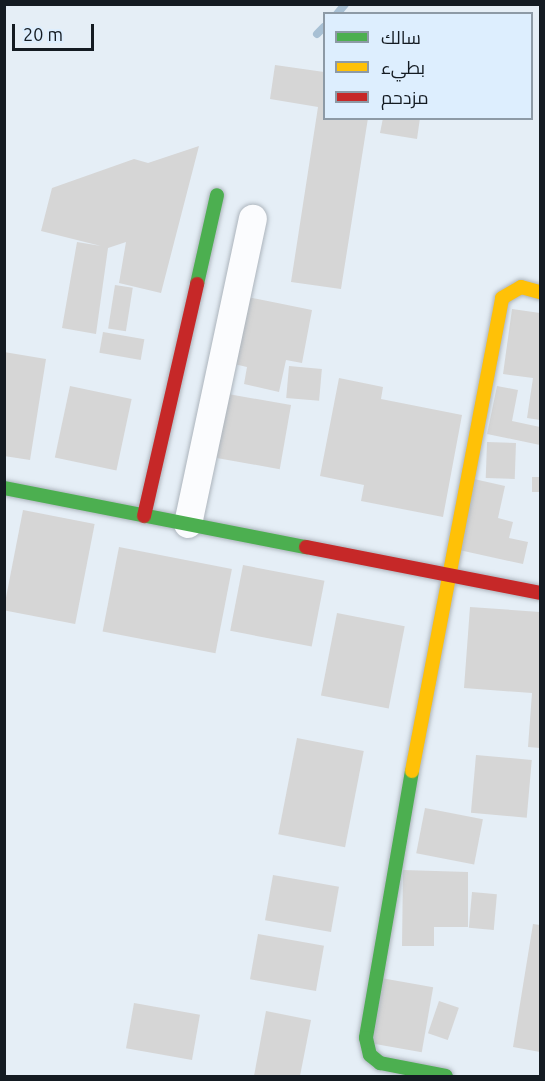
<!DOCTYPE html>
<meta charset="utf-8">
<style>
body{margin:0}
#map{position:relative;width:545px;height:1081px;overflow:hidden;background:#e5eef6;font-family:Ubuntu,Cairo,sans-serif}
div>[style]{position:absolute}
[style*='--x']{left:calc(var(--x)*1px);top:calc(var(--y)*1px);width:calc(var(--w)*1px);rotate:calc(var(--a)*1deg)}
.stream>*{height:8px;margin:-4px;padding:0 4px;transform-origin:4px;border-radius:4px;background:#a8c0d4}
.building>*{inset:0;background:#d6d6d6;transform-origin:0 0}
.roads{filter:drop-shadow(0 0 2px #acb4bc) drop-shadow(0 0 2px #acb4bc)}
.street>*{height:28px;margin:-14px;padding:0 14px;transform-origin:14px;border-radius:14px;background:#fbfcfe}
.fast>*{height:14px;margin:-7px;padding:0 7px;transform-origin:7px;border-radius:7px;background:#4caf50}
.slow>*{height:14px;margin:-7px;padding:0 7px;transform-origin:7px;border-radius:7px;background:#ffc107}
.jam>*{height:14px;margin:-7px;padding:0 7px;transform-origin:7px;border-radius:7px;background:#c62828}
span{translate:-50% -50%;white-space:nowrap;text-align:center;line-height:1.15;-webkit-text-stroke:4.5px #ddeefe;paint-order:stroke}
.frame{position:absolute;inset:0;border:6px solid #141b22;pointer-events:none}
.legend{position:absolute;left:323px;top:12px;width:210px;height:108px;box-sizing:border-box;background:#ddeefe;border:2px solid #8d9aa6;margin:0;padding:8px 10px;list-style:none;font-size:18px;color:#141b22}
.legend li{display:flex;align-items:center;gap:12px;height:30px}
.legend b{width:30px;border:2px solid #8d9aa6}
.scale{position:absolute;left:12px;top:24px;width:82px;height:27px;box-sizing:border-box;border:3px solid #141b22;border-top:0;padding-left:8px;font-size:18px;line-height:21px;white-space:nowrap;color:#141b22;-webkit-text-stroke:4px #ddeefe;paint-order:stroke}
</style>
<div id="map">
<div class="stream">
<div style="--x:337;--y:14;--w:13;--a:-51"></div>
<div style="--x:317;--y:34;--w:10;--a:-45"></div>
</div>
<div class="building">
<div style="clip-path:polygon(275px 65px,324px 72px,324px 118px,368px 118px,341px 289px,291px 282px,318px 107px,270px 99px)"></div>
<div style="clip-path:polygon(383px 118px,420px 118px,417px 139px,380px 133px)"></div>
<div style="clip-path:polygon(199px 146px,161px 293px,119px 283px,126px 242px,108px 248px,96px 334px,62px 328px,77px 242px,101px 246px,41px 231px,52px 188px,134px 159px,148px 163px)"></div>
<div style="left:115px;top:285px;width:18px;height:44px;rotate:9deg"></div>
<div style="clip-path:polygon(238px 295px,312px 310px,302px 363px,286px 360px,279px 392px,244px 384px,247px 367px,225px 362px)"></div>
<div style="clip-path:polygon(512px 309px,540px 313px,540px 420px,527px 418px,533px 378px,503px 374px)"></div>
<div style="left:103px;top:332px;width:42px;height:21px;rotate:10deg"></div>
<div style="clip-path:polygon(4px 352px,46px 359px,30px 460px,4px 456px)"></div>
<div style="left:289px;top:366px;width:33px;height:32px;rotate:5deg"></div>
<div style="clip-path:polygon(339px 378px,383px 387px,381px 399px,462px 415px,443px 517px,361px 501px,364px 485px,320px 476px)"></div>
<div style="left:70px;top:386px;width:63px;height:73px;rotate:12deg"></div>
<div style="clip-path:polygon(497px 386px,518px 390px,512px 421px,540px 427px,540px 445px,487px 434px)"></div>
<div style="left:228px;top:394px;width:64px;height:65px;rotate:10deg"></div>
<div style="left:487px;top:442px;width:29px;height:36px;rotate:2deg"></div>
<div style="left:532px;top:477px;width:8px;height:15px"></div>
<div style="clip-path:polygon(474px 479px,505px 486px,498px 518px,513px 522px,509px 538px,528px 542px,523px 564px,459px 550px)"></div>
<div style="left:23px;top:510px;width:73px;height:102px;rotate:11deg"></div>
<div style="left:119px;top:547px;width:115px;height:86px;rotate:11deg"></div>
<div style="left:243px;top:565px;width:83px;height:67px;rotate:11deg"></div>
<div style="clip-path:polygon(470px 607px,540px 612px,540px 748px,528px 747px,532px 693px,464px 688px)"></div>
<div style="left:337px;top:613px;width:69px;height:84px;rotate:11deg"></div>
<div style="left:297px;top:738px;width:68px;height:98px;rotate:11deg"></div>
<div style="left:476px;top:755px;width:56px;height:58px;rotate:5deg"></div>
<div style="left:425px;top:808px;width:59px;height:46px;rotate:11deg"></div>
<div style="clip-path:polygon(403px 870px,468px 872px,468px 927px,434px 927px,434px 946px,402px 946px)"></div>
<div style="left:273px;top:875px;width:67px;height:46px;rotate:10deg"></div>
<div style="left:472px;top:892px;width:25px;height:36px;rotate:5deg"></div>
<div style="clip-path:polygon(533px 924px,540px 925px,540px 1052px,513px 1047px)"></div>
<div style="left:258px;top:934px;width:67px;height:46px;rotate:10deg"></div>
<div style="left:381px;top:978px;width:53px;height:66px;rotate:10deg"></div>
<div style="left:439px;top:1001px;width:21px;height:34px;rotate:19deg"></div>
<div style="left:134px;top:1003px;width:67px;height:46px;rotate:10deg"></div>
<div style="clip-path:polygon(266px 1011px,311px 1020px,300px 1076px,254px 1076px)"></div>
</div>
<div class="roads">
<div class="street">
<div style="--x:188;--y:524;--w:312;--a:-78"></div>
</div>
<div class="fast">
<div style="--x:197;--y:284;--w:91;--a:-77.3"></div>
<div style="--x:4;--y:488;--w:308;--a:11.1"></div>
<div style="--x:412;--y:771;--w:271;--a:99.8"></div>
<div style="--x:366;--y:1038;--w:17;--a:77"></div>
<div style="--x:370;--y:1055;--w:13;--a:39"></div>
<div style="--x:380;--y:1063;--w:67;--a:11.1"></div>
</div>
<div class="slow">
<div style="--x:412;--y:771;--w:481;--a:-79.2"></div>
<div style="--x:502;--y:298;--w:22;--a:-30"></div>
<div style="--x:521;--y:287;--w:20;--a:15"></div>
</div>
<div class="jam">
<div style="--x:144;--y:516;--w:238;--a:-77.1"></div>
<div style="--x:306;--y:547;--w:238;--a:11.1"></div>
</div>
</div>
<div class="frame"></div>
<ul class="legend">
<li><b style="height:8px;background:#4caf50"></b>سالك</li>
<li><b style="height:8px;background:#ffc107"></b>بطيء</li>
<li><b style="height:8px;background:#c62828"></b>مزدحم</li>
</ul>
<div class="scale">20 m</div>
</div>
